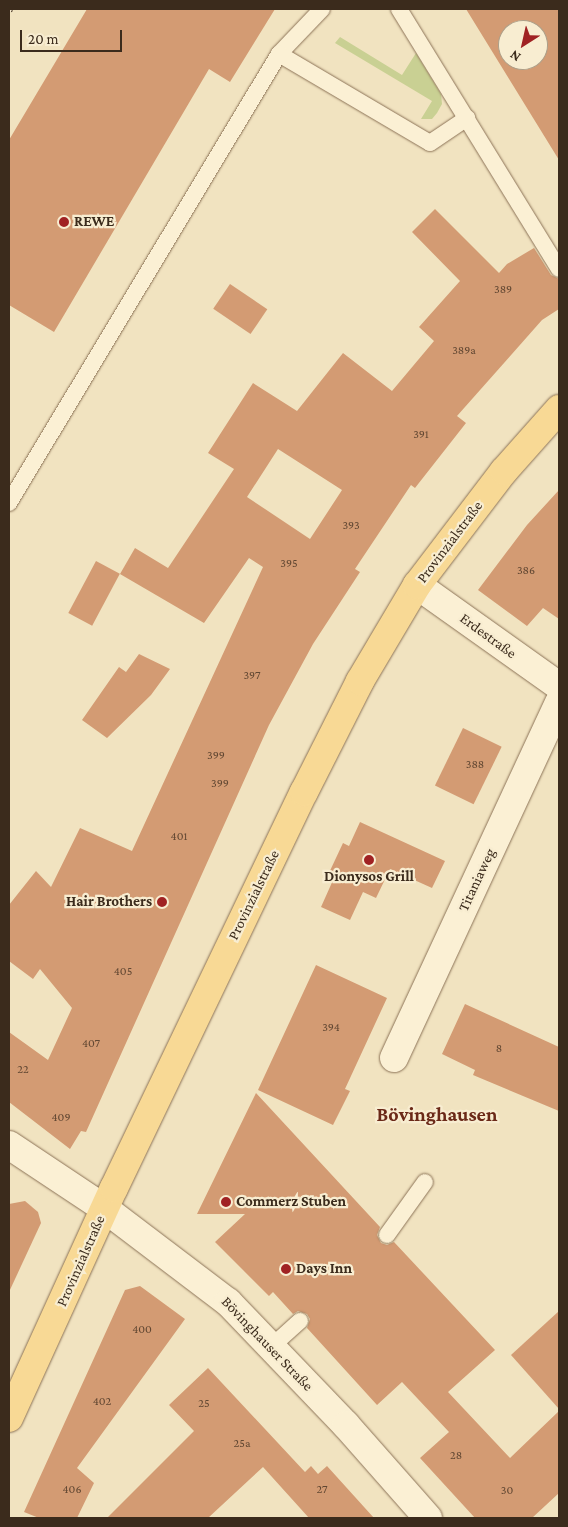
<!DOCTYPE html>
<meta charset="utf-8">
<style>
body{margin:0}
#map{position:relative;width:568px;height:1527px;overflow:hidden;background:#f1e3c0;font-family:"Crimson Pro",serif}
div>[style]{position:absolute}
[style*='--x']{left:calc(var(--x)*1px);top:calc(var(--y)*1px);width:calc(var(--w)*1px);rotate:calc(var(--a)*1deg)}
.green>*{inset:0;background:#c9d093}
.building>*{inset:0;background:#d39b73;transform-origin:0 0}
.roads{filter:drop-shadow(0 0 1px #8c7357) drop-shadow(0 0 1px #8c7357)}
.service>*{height:16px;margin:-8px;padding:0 8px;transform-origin:8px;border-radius:8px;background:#fbf0d4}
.minor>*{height:28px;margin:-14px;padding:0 14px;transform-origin:14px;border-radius:14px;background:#fbf0d4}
.secondary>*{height:28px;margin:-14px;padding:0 14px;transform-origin:14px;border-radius:14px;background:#fbf0d4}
.primary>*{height:28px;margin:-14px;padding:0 14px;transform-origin:14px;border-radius:14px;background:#f8d995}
.rail>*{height:5.5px;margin-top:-2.75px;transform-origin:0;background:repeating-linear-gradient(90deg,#f8edd1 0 11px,#3b2b1c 0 22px);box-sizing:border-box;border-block:1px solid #3b2b1c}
.dots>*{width:14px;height:14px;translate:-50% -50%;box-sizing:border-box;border:2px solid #f8edd1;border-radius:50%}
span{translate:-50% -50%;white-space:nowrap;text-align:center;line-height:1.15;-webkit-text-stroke:4.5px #f8edd1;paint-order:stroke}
.number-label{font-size:12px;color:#614732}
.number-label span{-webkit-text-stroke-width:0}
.poi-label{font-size:15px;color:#3b2b1c;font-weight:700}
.left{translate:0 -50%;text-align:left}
.right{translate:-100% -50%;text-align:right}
.street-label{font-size:15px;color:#3b2b1c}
.district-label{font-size:20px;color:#6b2918;font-weight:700}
.frame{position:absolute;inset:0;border:10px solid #3b2b1c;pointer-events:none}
.north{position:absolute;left:498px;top:20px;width:50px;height:50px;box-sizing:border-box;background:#f8edd1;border:1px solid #ac9f89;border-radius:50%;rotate:215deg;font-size:14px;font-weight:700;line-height:20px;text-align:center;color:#3b2b1c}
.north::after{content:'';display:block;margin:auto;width:18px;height:22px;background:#a02223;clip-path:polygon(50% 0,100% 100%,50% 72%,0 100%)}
.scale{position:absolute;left:20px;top:30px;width:102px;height:22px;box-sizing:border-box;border:2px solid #3b2b1c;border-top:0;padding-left:6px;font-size:15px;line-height:18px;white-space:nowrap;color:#3b2b1c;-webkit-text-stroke:4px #f8edd1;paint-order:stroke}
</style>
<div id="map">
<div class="green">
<div style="clip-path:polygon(340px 37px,402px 75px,416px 53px,441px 94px,442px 104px,437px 113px,432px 119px,421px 119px,432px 101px,335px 43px)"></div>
</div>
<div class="building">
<div style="clip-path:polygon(87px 9px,275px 9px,230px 82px,209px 69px,54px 332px,9px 305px,9px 140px)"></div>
<div style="clip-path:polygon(evenodd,466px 9px,559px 9px,559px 160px,466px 9px,508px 30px,538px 30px,538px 60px,508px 60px,508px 30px)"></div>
<div style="clip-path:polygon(evenodd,435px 209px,499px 273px,507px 264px,534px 248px,551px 275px,559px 279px,559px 309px,542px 320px,457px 416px,466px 423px,415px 488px,411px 485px,355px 569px,360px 572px,313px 644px,269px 725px,86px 1132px,81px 1131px,70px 1149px,9px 1102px,9px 1032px,48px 1060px,72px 1008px,40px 969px,33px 979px,9px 961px,9px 905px,36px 871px,51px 887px,80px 828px,132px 851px,263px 567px,249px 558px,204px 623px,120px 574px,135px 548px,168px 568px,234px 469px,208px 453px,253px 383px,297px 411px,343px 353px,392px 391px,434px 341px,419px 327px,460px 281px,412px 232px,435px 209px,278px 449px,342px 490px,310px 539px,247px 497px,278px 449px)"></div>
<div style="left:230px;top:284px;width:45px;height:30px;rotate:34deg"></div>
<div style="clip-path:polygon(559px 490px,559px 619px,543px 608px,527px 626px,478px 590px,527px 525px)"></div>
<div style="left:96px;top:561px;width:27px;height:59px;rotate:28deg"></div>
<div style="clip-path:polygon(139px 654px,170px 669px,151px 695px,107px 738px,82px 720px,119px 667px,126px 672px)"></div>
<div style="left:463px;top:728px;width:43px;height:64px;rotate:26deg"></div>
<div style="clip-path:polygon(360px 822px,445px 861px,432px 888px,390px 869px,376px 898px,363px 892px,350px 920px,321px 907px,334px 878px,328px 875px,343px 843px,349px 846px)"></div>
<div style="clip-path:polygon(316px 965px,387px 998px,345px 1089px,350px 1091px,333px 1125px,258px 1090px)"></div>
<div style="clip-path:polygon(465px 1004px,559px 1047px,559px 1111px,473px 1075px,475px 1070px,442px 1054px)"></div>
<div style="clip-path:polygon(256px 1093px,380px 1227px,377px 1235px,381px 1243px,387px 1245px,394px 1242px,495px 1350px,448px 1392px,510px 1458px,559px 1411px,559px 1493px,532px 1518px,475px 1518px,420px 1458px,449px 1432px,402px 1382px,377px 1405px,307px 1328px,310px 1319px,307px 1314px,298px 1311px,293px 1314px,273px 1292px,269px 1296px,215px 1242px,245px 1214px,197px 1214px)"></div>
<div style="clip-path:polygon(25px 1201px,38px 1212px,41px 1223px,9px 1292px,9px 1204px)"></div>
<div style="clip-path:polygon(140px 1286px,185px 1319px,77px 1468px,94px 1483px,77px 1518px,39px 1518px,24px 1512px,125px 1290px)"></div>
<div style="clip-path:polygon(559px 1311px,559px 1409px,511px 1355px)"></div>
<div style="clip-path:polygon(208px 1368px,305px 1472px,311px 1466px,318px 1474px,327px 1466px,374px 1518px,309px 1518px,263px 1467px,208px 1518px,107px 1518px,194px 1431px,169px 1405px)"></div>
</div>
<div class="roads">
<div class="service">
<div style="--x:399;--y:9;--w:305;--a:58.4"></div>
<div style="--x:279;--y:54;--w:62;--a:-46.3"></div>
<div style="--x:9;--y:503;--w:524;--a:-58.98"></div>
<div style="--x:279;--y:54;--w:175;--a:30.5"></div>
<div style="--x:430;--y:143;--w:45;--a:-34"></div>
<div style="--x:387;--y:1235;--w:65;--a:-54.4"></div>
<div style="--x:271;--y:1347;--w:39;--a:-42"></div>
</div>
<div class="minor">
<div style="--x:417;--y:585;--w:174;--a:35.4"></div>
<div style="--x:394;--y:1058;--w:392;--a:-65.1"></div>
<div style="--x:104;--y:1208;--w:156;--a:37.2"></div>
<div style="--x:228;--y:1302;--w:170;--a:46.2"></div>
<div style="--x:346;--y:1425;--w:124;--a:48.6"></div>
</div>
<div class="secondary">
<div style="--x:9;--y:1145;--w:114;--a:33.6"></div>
</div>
<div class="primary">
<div style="--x:9;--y:1418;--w:253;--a:-65.5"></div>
<div style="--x:114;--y:1188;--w:439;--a:-64.4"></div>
<div style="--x:304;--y:792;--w:124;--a:-63.2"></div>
<div style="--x:360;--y:681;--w:112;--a:-59.3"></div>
<div style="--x:417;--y:585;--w:143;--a:-52.7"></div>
<div style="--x:504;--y:471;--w:83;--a:-48.4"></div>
</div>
</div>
<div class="rail">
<div style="--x:9;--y:11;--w:2;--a:-63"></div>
</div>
<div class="dots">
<div style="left:64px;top:222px;background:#a02223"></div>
<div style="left:369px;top:860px;background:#a02223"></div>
<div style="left:162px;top:902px;background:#a02223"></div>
<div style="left:226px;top:1202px;background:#a02223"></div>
<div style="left:286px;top:1269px;background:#a02223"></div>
</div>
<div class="number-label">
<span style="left:503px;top:290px">389</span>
<span style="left:464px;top:351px">389a</span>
<span style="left:421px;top:435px">391</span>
<span style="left:351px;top:526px">393</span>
<span style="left:289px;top:564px">395</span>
<span style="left:526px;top:571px">386</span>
<span style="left:252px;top:676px">397</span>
<span style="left:216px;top:756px">399</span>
<span style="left:475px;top:765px">388</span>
<span style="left:220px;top:784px">399</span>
<span style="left:179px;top:837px">401</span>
<span style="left:123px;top:972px">405</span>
<span style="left:331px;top:1028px">394</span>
<span style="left:91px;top:1044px">407</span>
<span style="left:499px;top:1049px">8</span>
<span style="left:23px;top:1070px">22</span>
<span style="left:61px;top:1118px">409</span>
<span style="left:142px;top:1330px">400</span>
<span style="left:102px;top:1402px">402</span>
<span style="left:204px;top:1404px">25</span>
<span style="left:242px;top:1444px">25a</span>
<span style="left:456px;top:1456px">28</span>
<span style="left:72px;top:1490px">406</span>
<span style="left:322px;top:1490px">27</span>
<span style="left:507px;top:1491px">30</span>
</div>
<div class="poi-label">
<span class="left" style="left:74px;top:222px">REWE</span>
<span style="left:369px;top:877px">Dionysos Grill</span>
<span class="right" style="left:152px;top:902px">Hair Brothers</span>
<span class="left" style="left:236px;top:1202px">Commerz Stuben</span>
<span class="left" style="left:296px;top:1269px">Days Inn</span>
</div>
<div class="street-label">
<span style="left:450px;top:542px;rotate:-53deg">Provinzialstraße</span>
<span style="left:488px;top:636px;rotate:36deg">Erdestraße</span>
<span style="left:477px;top:880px;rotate:-65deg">Titaniaweg</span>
<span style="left:254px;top:895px;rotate:-64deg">Provinzialstraße</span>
<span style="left:81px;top:1261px;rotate:-66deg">Provinzialstraße</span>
<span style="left:267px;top:1344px;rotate:46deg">Bövinghauser Straße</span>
</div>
<div class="district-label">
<span style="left:437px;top:1114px">Bövinghausen</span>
</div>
<div class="frame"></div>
<div class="north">N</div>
<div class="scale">20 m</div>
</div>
